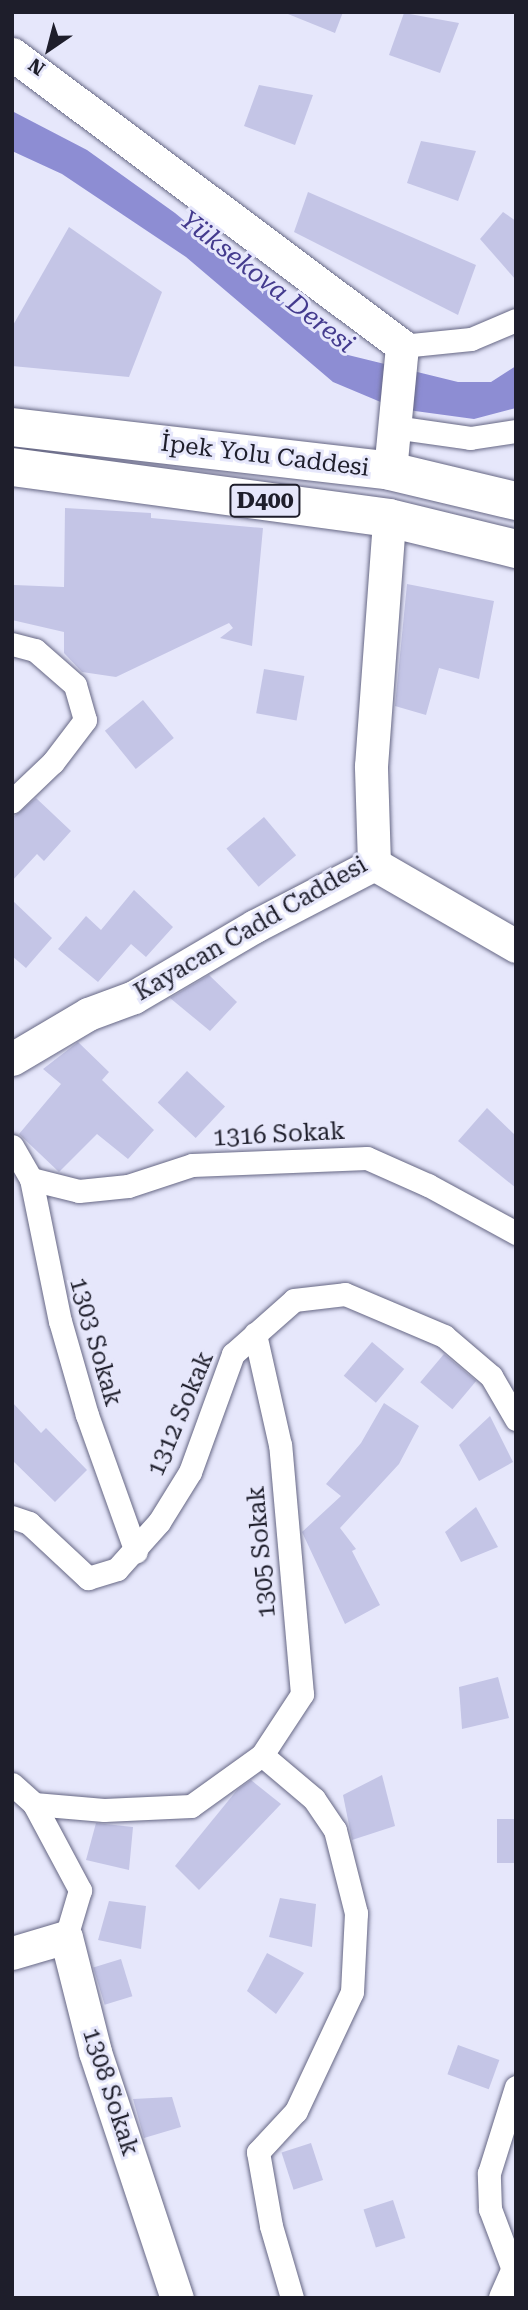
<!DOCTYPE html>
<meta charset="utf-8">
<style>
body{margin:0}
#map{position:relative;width:528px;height:2310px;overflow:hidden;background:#e6e7fb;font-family:"Roboto Serif",serif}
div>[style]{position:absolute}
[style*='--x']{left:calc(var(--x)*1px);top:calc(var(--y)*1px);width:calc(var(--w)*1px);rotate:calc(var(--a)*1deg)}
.water>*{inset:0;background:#8d8dd3}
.building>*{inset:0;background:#c4c5e6;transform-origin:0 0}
.roads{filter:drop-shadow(0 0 2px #666784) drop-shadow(0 0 2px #666784)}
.street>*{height:23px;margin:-11.5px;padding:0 11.5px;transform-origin:11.5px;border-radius:11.5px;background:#fff}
.secondary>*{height:33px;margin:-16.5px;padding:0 16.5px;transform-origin:16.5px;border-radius:16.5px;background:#fff}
.highway>*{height:38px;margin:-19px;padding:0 19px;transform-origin:19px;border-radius:19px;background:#fff}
span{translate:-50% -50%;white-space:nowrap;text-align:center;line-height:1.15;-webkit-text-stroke:6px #e6e7fb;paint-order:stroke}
.shield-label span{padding:2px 5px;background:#e6e7fb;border:2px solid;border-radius:5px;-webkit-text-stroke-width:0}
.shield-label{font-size:23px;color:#1e1e2b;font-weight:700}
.street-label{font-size:24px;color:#1e1e2b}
.water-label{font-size:26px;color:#443b8e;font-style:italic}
.frame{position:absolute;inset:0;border:14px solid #1e1e2b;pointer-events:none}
.north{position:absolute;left:14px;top:14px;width:70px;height:70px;-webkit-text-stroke:5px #e6e7fb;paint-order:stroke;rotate:215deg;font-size:19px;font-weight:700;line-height:28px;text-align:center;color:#1e1e2b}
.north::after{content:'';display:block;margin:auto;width:24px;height:32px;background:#1e1e2b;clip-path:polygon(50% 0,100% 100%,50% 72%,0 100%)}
</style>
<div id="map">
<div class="water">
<div style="clip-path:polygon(12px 111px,87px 150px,175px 213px,348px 355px,458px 382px,491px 382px,516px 366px,516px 408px,474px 419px,415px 411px,383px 403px,333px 382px,186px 257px,62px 174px,12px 151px)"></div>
</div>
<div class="building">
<div style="clip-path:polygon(283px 12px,343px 12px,335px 33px)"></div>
<div style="clip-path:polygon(404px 13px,459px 23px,440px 73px,389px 55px)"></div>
<div style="clip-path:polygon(259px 85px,313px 95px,295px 145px,244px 126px)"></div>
<div style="clip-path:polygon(421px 141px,476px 151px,458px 201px,407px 183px)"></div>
<div style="clip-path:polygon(308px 192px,476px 265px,458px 315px,294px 232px)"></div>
<div style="clip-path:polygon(503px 212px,516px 221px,516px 280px,480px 239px)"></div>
<div style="clip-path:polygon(69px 227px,162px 292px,129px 377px,12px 366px,12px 327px)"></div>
<div style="clip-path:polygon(65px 508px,151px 513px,151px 518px,263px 528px,252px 646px,220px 638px,233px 628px,229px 623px,116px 677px,82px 672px,64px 653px,64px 632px,12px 620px,14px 585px,64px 587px)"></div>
<div style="clip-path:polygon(407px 584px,494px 601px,479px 679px,439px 668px,426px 715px,395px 706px)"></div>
<div style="left:264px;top:669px;width:41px;height:45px;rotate:10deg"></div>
<div style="left:143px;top:700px;width:49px;height:49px;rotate:51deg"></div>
<div style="clip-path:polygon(36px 798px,71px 831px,44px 861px,37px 854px,12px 881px,12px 818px)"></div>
<div style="left:264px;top:817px;width:50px;height:49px;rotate:50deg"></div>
<div style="clip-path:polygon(134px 890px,173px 927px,146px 957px,131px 944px,98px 982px,58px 949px,86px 916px,101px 930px)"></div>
<div style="clip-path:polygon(12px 900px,52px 938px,26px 968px,12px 956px)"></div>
<div style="clip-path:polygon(209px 975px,237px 1002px,210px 1031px,170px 998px)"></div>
<div style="clip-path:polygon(78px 1042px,109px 1072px,102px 1080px,154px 1130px,128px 1159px,97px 1134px,59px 1172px,19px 1134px,61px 1084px,43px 1069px)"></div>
<div style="left:187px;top:1071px;width:52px;height:43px;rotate:43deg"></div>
<div style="clip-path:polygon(487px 1108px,516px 1136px,516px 1188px,458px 1141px)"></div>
<div style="left:372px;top:1342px;width:42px;height:44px;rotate:40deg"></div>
<div style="left:444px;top:1354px;width:42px;height:37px;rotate:40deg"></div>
<div style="clip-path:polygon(12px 1402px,41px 1433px,46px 1428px,87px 1470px,55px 1502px,12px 1460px)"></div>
<div style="clip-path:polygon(384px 1403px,419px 1426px,399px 1464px,340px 1528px,356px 1549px,352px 1551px,380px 1605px,345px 1624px,302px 1532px,341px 1496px,326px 1484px,361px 1443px)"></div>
<div style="clip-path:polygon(490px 1416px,513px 1462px,479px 1481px,459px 1445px)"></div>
<div style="clip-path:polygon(476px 1507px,498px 1547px,461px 1562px,445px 1532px)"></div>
<div style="clip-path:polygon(498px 1677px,509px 1718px,462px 1729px,459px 1687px)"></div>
<div style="clip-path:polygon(382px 1775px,395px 1826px,352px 1840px,343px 1795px)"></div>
<div style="clip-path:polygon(251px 1780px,281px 1804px,199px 1890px,175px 1866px,237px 1790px)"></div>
<div style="left:497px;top:1819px;width:19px;height:44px"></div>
<div style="clip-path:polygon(96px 1823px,133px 1827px,129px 1870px,86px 1860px)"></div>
<div style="clip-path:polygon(280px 1898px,316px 1904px,312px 1947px,269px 1937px)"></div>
<div style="clip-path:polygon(109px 1901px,146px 1906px,141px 1949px,98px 1940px)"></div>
<div style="clip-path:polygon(267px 1953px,304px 1973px,276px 2014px,247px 1991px)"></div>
<div style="left:121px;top:1959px;width:39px;height:29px;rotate:73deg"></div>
<div style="left:458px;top:2045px;width:44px;height:31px;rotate:20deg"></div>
<div style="clip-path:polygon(172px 2097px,181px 2127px,144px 2138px,133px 2099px)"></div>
<div style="left:311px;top:2143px;width:39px;height:31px;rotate:72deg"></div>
<div style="left:393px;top:2200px;width:40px;height:31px;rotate:72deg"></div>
</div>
<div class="roads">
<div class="street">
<div style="--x:402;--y:346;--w:69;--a:-5.8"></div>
<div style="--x:471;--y:339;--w:49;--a:-22.9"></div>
<div style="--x:394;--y:427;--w:77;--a:8.2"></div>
<div style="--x:470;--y:438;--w:47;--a:-8.7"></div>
<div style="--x:12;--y:644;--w:24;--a:15"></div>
<div style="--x:35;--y:650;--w:53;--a:41.2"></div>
<div style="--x:75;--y:685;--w:36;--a:74"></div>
<div style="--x:85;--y:720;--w:53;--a:127.3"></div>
<div style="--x:53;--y:762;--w:57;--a:136.4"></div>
<div style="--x:12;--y:1146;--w:38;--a:60"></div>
<div style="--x:31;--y:1179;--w:145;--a:78.5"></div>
<div style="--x:60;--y:1321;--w:98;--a:74"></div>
<div style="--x:87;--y:1415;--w:145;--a:70.3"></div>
<div style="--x:31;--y:1179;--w:49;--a:14"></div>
<div style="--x:79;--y:1191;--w:49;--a:-5.8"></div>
<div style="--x:128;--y:1186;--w:67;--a:-18.2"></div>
<div style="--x:192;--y:1165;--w:175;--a:-2.3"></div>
<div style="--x:367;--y:1158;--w:67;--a:23.9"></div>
<div style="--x:428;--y:1185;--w:100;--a:28.6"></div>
<div style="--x:12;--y:1517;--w:18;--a:19"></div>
<div style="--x:29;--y:1523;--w:81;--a:43"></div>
<div style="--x:88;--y:1578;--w:30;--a:-17"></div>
<div style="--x:117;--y:1569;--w:63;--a:-48.2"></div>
<div style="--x:159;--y:1522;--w:59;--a:-58.2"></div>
<div style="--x:190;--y:1472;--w:126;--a:-70"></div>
<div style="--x:233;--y:1354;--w:81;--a:-41.5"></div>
<div style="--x:294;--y:1300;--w:51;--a:-6.7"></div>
<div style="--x:345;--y:1294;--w:108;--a:23"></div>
<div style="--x:444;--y:1336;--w:62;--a:40.4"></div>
<div style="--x:491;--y:1376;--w:50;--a:59.8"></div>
<div style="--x:262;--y:1755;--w:68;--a:40.2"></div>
<div style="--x:314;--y:1799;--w:37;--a:56"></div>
<div style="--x:335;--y:1830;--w:86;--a:75.8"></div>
<div style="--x:356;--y:1913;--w:79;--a:92.9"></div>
<div style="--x:352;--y:1992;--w:132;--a:115.2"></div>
<div style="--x:296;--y:2111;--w:56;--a:132.8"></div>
<div style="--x:258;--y:2152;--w:75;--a:80"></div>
<div style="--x:271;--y:2226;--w:75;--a:73.7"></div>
<div style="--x:12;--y:1784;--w:30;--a:42"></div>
<div style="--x:34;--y:1804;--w:98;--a:61.9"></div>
<div style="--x:80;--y:1890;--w:49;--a:106.6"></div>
<div style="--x:34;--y:1804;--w:70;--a:4.9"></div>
<div style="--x:104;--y:1810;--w:87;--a:-2.6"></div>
<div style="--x:191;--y:1806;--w:87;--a:-35.7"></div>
<div style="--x:262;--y:1755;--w:73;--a:-56.7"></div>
<div style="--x:302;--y:1694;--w:250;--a:-95"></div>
<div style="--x:280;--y:1445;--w:114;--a:-102.7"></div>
<div style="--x:515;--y:2275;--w:71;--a:-110.7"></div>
<div style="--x:490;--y:2209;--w:36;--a:-92"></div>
<div style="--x:489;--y:2173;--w:90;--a:-72.6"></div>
</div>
<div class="secondary">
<div style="--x:12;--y:54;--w:487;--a:36.8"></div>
<div style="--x:402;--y:346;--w:126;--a:95.5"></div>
<div style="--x:374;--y:864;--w:164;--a:30"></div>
<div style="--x:12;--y:1059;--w:88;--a:-30.6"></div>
<div style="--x:88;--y:1014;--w:49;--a:-20.3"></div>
<div style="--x:134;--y:997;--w:140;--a:-30.4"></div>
<div style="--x:255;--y:926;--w:134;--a:-27.5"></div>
<div style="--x:374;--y:864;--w:98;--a:-91.8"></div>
<div style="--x:371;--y:766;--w:249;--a:-85.8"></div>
<div style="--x:12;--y:1953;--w:56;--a:-16.5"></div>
<div style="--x:66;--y:1937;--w:119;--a:75.8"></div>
<div style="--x:95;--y:2052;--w:259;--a:71.6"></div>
<div style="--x:505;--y:2298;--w:27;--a:-66"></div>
</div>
<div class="highway">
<div style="--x:12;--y:427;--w:381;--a:6.6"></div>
<div style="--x:390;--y:471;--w:130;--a:13.4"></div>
<div style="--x:12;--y:467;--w:380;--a:7.7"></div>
<div style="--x:389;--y:518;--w:131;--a:13.7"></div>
</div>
</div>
<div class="shield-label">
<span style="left:265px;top:501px">D400</span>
</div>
<div class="street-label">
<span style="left:265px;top:456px;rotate:7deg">İpek Yolu Caddesi</span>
<span style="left:251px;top:929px;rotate:-30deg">Kayacan Cadd Caddesi</span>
<span style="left:279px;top:1135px;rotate:-3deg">1316 Sokak</span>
<span style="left:95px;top:1342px;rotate:74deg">1303 Sokak</span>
<span style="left:181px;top:1414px;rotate:-67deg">1312 Sokak</span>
<span style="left:262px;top:1552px;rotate:-95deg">1305 Sokak</span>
<span style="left:110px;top:2092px;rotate:72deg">1308 Sokak</span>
</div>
<div class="water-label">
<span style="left:267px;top:282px;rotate:38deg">Yüksekova Deresi</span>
</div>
<div class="frame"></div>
<div class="north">N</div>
</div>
